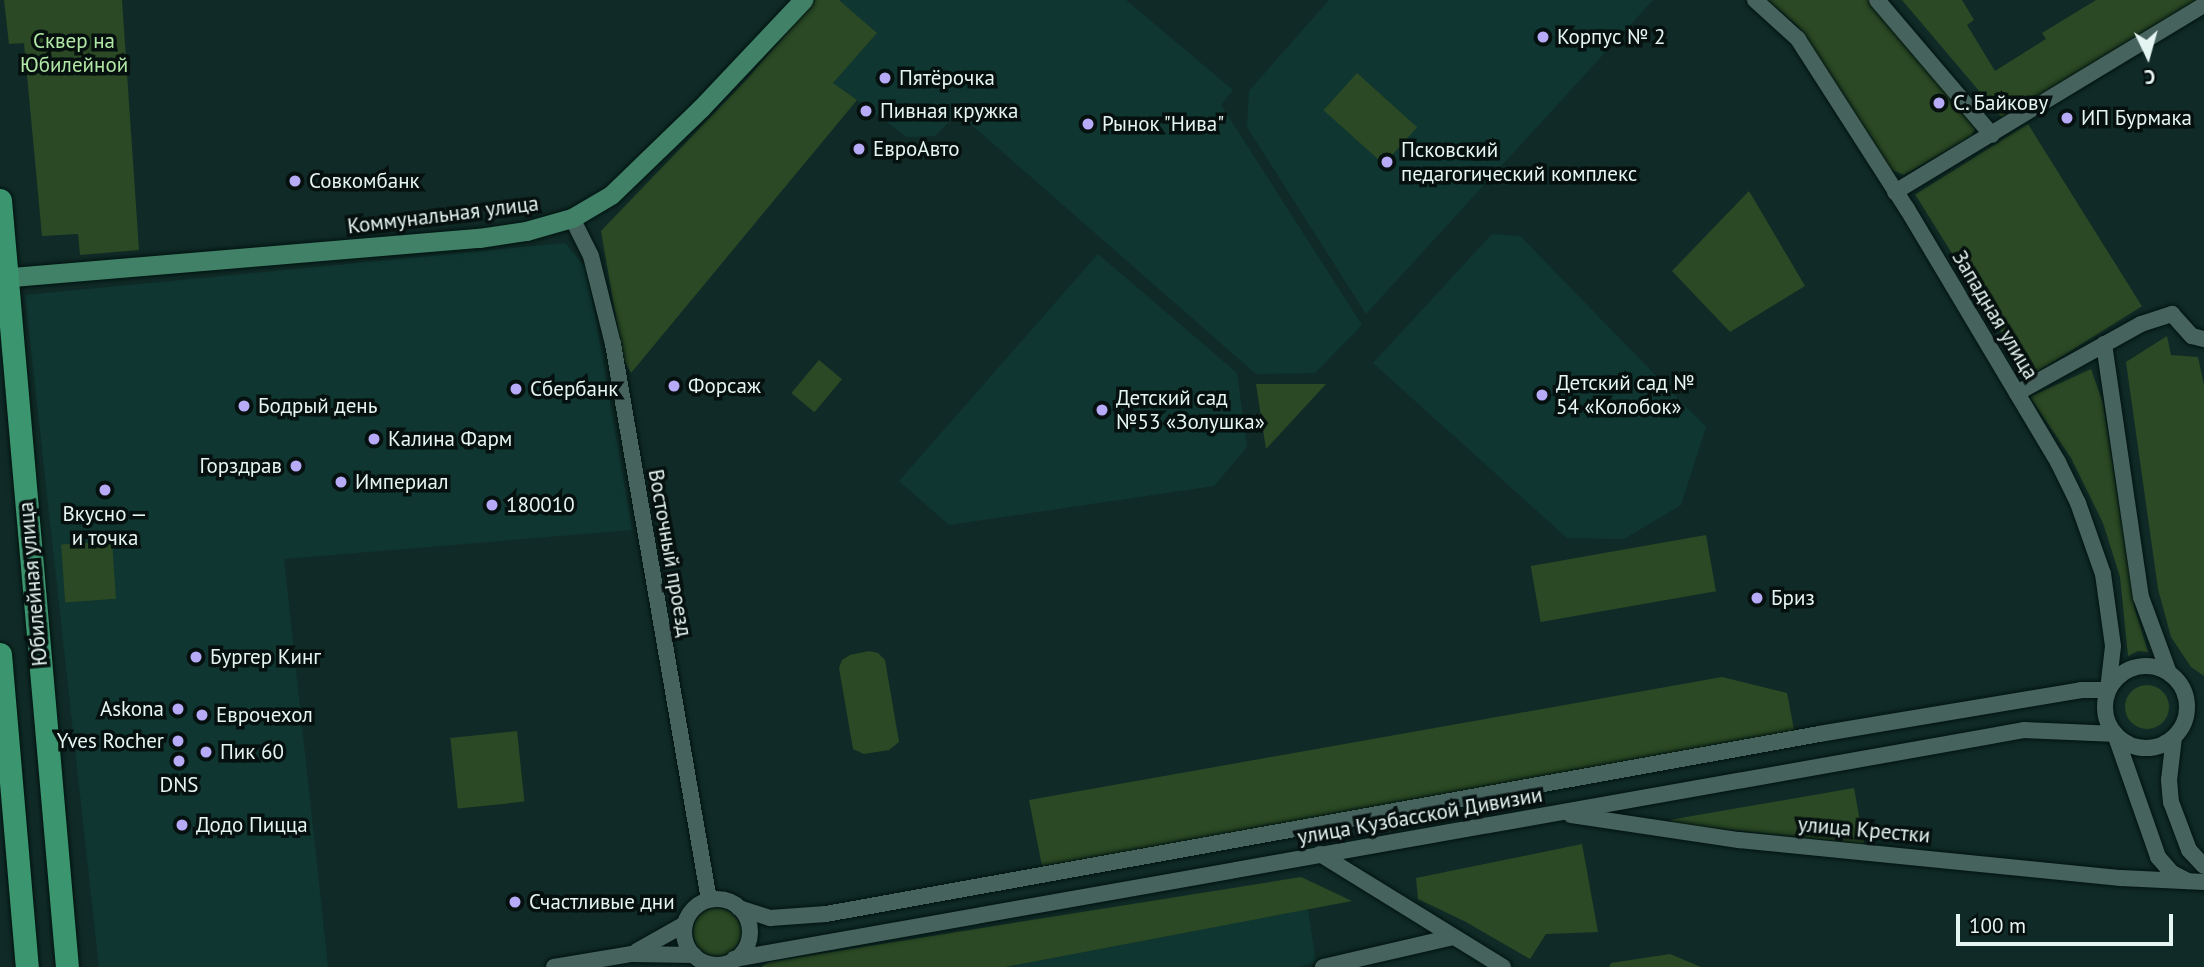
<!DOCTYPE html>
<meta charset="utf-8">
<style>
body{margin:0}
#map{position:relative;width:2204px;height:967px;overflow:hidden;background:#102b27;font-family:"PT Sans",sans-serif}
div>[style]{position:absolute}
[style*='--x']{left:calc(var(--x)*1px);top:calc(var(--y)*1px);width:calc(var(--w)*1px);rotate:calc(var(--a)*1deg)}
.built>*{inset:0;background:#0f3631}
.green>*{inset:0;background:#2a4924;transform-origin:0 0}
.round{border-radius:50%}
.roads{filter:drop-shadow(0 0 2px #001310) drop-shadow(0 0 2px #001310)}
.minor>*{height:16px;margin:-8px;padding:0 8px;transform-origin:8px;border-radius:8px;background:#47635e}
.minor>.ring{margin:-8px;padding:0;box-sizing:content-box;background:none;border:16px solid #47635e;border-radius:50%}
.major>*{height:19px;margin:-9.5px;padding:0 9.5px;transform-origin:9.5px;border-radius:9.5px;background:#408168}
.highway>*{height:23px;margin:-11.5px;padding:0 11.5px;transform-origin:11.5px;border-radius:11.5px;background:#3b956e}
.dots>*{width:19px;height:19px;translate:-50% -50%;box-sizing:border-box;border:4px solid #06110f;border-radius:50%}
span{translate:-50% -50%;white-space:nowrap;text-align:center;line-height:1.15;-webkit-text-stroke:7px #06110f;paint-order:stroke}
.poi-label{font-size:21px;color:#e5f5f2}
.left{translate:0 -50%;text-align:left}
.right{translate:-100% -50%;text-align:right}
.park-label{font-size:21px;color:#b2e8a6}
.street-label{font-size:21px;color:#e5f5f2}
.north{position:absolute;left:2113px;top:21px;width:70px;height:70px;-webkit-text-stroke:5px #06110f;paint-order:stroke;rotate:175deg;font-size:19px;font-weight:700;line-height:28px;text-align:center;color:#e5f5f2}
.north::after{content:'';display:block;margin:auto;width:24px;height:32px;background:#e5f5f2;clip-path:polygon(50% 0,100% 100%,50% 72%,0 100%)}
.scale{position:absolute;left:1956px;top:914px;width:217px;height:32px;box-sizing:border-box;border:4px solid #e5f5f2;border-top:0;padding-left:9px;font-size:21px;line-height:24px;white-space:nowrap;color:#e5f5f2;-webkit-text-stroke:5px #06110f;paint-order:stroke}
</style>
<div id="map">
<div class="built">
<div style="clip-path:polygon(839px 0,1126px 0,1233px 90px,1221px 105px,1362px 325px,1315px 373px,1256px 374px,958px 113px,935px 136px,907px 137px,833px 83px,876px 33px)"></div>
<div style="clip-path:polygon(1329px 0,1653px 0,1366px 314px,1247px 127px,1249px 91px)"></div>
<div style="clip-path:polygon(1492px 234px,1520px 236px,1706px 427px,1681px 505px,1624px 539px,1567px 538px,1373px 363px)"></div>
<div style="clip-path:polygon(565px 243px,587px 269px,632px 530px,284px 559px,328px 967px,99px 967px,25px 295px)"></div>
<div style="clip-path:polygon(1098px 254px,1237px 373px,1247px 447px,1214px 486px,949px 525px,899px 481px)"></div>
<div style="clip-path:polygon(1308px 909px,1316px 963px,1297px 967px,1005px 967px)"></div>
</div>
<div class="green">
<div style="clip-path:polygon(4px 0,122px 0,139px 250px,80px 255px,78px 234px,42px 236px,24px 43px,9px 44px)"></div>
<div style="clip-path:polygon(815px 0,839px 0,877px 33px,833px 83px,857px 100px,631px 373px,623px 358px,601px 231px,748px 78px)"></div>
<div style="clip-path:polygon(1768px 0,1872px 0,1977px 126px,1971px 136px,1904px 175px,1885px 167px,1799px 27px)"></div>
<div style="clip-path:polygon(1902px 0,1962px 0,1974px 20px,1967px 25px,1995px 71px,2046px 39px,2042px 33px,2096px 0,2196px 0,2002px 118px)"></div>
<div style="left:1357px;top:73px;width:81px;height:50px;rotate:42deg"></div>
<div style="left:2028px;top:124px;width:215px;height:133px;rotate:58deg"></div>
<div style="clip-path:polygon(1749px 191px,1805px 286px,1730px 332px,1672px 271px)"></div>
<div style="clip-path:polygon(2167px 336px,2171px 355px,2198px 357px,2204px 385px,2204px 676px,2191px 667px,2171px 637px,2158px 589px,2126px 362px)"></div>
<div style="left:819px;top:360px;width:30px;height:43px;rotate:40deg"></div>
<div style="clip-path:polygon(2091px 369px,2103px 403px,2135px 610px,2148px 652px,2138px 651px,2128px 656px,2120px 577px,2103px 523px,2071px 458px,2030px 397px)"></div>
<div style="clip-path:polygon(1256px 384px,1326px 384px,1266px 449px)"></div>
<div style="left:1706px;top:535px;width:57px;height:178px;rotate:80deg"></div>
<div style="left:112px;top:541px;width:58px;height:51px;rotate:86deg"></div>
<div style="clip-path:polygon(869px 651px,878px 653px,885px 660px,899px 742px,889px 750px,864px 754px,853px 749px,839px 668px,842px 660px,850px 655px)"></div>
<div style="clip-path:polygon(1722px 677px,1787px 693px,1796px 740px,1042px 866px,1029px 800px)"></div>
<div class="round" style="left:2125px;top:685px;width:44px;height:44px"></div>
<div style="left:517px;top:731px;width:71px;height:67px;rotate:84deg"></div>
<div style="clip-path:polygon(1854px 788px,1864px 844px,1676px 824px,1669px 820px)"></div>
<div style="clip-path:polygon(1582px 844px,1598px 932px,1546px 934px,1530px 959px,1466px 922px,1418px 899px,1416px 878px)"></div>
<div style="clip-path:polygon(1301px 877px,1352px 901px,1005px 967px,761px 967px,769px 962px)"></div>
<div class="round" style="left:693px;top:908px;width:48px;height:48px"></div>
<div style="clip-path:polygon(1670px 954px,1701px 967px,1609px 967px,1611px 963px)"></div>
</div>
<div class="roads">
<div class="minor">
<div style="--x:1877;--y:0;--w:177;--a:49.6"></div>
<div style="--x:1895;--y:192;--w:361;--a:-31.2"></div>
<div style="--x:572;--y:218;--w:42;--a:63.4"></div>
<div style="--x:591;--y:256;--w:91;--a:76"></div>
<div style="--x:613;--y:344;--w:564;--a:80.2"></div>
<div style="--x:2104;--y:344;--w:256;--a:81.7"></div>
<div style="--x:2141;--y:597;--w:81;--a:69.8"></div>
<div style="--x:2017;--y:393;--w:142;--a:-29.1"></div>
<div style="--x:2141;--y:324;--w:33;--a:-18"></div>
<div style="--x:2172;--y:314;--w:30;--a:48"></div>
<div style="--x:2192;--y:336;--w:12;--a:14"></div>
<div class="ring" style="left:2105px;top:666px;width:66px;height:66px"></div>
<div style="--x:2174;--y:737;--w:43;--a:96.6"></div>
<div style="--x:2169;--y:780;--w:22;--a:85"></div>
<div style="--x:2171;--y:802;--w:51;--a:69.4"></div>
<div style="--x:2189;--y:850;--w:22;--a:47"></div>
<div style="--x:1571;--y:815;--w:170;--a:8.5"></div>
<div style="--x:1739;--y:840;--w:384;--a:5.7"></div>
<div style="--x:2121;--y:878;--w:83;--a:2.8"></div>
<div style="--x:1320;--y:854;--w:215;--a:31.7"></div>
<div class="ring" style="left:684px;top:899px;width:50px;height:50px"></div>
<div style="--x:739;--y:908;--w:33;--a:18"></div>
<div style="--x:770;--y:918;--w:56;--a:-4.1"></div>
<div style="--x:826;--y:914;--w:1009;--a:-10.27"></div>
<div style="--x:1819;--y:734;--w:266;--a:-9.5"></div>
<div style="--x:2081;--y:690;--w:27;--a:0"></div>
<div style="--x:2108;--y:690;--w:44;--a:-83.5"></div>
<div style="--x:2113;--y:646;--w:73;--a:-97.9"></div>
<div style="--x:2103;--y:574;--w:75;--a:-109.4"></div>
<div style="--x:2078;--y:503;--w:46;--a:-116"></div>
<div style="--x:2058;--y:462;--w:295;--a:-120.8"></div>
<div style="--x:1907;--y:209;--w:202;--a:-122.7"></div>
<div style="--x:1798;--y:39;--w:58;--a:-137.8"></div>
<div style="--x:637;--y:951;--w:55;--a:-29.4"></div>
<div style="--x:734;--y:959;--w:1311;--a:-10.06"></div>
<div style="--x:2025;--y:730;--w:90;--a:2.5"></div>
<div style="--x:2115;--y:734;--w:130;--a:70.7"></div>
<div style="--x:2158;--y:857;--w:21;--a:49"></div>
<div style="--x:2172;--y:873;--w:18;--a:27"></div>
<div style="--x:554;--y:967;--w:79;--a:-9.5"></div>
<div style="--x:632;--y:954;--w:62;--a:0.9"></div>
<div style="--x:1323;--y:967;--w:133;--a:-13"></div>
</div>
<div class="major">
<div style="--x:0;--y:278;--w:481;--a:-4.8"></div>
<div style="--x:479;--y:238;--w:48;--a:-8.5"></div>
<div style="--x:526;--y:231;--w:48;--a:-15.8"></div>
<div style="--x:572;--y:218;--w:45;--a:-30.5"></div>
<div style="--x:611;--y:195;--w:125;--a:-44"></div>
<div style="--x:701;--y:108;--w:149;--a:-46.6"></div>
</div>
<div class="highway">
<div style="--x:0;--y:200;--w:770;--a:85.01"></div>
<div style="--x:0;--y:654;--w:314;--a:85.1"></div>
</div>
</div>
<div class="dots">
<div style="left:1543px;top:37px;background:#b7abf8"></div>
<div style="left:885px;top:78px;background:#b7abf8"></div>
<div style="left:1939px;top:103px;background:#b7abf8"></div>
<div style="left:866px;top:111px;background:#b7abf8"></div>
<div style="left:2067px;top:118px;background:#b7abf8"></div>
<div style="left:1088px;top:124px;background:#b7abf8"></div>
<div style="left:859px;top:149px;background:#b7abf8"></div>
<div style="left:1387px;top:162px;background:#b7abf8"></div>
<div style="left:295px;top:181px;background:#b7abf8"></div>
<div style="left:674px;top:386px;background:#b7abf8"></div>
<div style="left:516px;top:389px;background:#b7abf8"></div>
<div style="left:1542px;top:395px;background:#b7abf8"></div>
<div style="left:244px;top:406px;background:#b7abf8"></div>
<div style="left:1102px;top:410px;background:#b7abf8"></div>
<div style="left:374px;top:439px;background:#b7abf8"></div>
<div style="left:296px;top:466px;background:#b7abf8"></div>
<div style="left:341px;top:482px;background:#b7abf8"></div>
<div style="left:105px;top:490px;background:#b7abf8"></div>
<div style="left:492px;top:505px;background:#b7abf8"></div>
<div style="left:1757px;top:598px;background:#b7abf8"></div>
<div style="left:196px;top:657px;background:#b7abf8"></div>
<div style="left:178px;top:709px;background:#b7abf8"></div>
<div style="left:202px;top:715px;background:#b7abf8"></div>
<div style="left:178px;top:741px;background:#b7abf8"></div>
<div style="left:206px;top:752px;background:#b7abf8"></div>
<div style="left:179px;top:761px;background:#b7abf8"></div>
<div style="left:182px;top:825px;background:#b7abf8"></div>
<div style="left:515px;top:902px;background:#b7abf8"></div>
</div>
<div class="poi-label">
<span class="left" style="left:1557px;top:37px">Корпус № 2</span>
<span class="left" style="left:899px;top:78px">Пятёрочка</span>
<span class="left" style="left:1953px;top:103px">С. Байкову</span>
<span class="left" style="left:880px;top:111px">Пивная кружка</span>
<span class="left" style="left:2081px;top:118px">ИП Бурмака</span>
<span class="left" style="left:1102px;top:124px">Рынок "Нива"</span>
<span class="left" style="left:873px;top:149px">ЕвроАвто</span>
<span class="left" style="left:1401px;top:162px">Псковский<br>педагогический комплекс</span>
<span class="left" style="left:309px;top:181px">Совкомбанк</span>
<span class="left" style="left:1556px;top:395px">Детский сад №<br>54 «Колобок»</span>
<span class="left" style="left:688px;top:386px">Форсаж</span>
<span class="left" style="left:530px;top:389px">Сбербанк</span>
<span class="left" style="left:1116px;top:410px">Детский сад<br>№53 «Золушка»</span>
<span class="left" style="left:258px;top:406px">Бодрый день</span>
<span class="left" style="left:388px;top:439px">Калина Фарм</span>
<span class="right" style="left:282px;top:466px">Горздрав</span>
<span class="left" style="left:355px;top:482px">Империал</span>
<span class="left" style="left:506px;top:505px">180010</span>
<span style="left:105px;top:526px">Вкусно —<br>и точка</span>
<span class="left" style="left:1771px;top:598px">Бриз</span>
<span class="left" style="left:210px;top:657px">Бургер Кинг</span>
<span class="right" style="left:164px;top:709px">Askona</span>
<span class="left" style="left:216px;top:715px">Еврочехол</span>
<span class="right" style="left:164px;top:741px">Yves Rocher</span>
<span class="left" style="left:220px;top:752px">Пик 60</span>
<span style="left:179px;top:785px">DNS</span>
<span class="left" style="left:196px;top:825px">Додо Пицца</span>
<span class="left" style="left:529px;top:902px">Счастливые дни</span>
</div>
<div class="park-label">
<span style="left:74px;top:53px">Сквер на<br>Юбилейной</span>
</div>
<div class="street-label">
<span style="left:443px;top:215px;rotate:-7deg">Коммунальная улица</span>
<span style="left:1995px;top:315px;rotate:59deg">Западная улица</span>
<span style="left:670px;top:553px;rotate:80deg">Восточный проезд</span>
<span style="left:33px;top:584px;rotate:-95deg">Юбилейная улица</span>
<span style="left:1420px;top:816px;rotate:-10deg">улица Кузбасской Дивизии</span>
<span style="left:1864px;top:830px;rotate:5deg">улица Крестки</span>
</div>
<div class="north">С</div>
<div class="scale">100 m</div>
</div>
